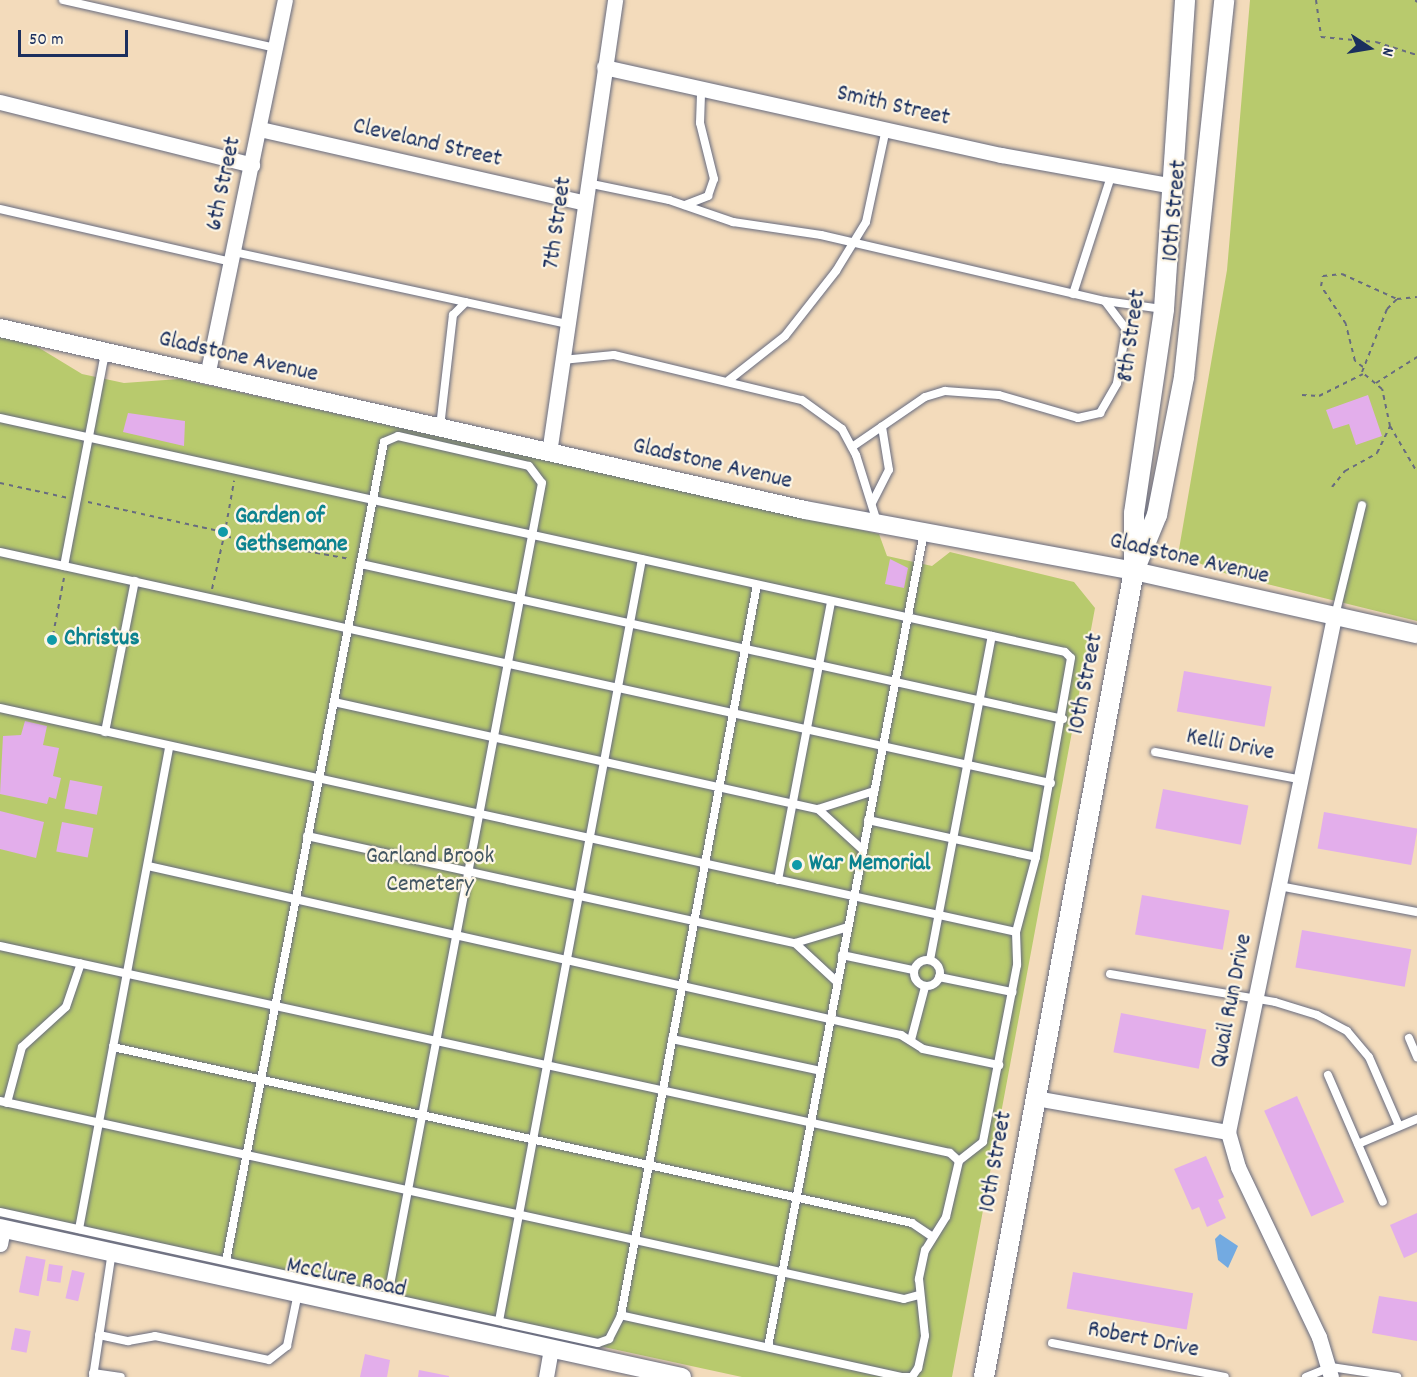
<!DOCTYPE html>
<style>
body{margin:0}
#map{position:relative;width:1417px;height:1377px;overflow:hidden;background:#f3dbbb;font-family:Dekko,sans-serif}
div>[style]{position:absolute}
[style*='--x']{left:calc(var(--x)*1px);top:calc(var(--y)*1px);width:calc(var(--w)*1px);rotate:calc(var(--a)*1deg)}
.green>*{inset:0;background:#b8ca6d}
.water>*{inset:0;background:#73aae1}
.building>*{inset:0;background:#e3aeeb;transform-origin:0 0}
.path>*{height:2px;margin-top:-1px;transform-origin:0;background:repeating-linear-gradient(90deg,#676b7f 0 4.5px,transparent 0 9px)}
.roads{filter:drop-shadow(0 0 2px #676b7f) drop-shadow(0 0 2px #676b7f)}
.service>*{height:8px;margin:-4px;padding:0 4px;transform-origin:4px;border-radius:4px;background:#fff}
.service>.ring{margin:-4px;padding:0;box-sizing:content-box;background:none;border:8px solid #fff;border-radius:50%}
.minor>*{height:15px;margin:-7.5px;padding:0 7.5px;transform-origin:7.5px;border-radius:7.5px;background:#fff}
.tertiary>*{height:18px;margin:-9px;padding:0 9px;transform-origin:9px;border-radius:9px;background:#fff}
.secondary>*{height:20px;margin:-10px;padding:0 10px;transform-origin:10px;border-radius:10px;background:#fff}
.dots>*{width:16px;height:16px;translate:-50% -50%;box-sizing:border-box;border:3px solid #fcf5e5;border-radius:50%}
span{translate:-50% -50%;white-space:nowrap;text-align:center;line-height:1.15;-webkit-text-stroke:4.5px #fcf5e5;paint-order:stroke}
.street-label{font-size:24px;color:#1b2f5e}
.culture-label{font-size:24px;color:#0d838f;font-weight:700}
.left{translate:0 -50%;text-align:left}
.park-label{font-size:24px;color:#425662}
.north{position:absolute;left:1339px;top:18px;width:60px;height:60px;-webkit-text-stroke:4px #fcf5e5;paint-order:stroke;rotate:102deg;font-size:16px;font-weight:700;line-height:24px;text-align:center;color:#1b2f5e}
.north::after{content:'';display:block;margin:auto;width:21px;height:27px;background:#1b2f5e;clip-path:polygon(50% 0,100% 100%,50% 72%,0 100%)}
.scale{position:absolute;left:18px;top:30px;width:110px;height:27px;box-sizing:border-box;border:3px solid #1b2f5e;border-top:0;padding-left:8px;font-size:18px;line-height:21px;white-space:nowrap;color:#1b2f5e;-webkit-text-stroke:4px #fcf5e5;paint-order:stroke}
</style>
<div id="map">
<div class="green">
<div style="clip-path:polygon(1250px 0,1417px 0,1417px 621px,1227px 574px,1178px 555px,1227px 270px)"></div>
<div style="clip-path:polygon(0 337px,36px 346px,82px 374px,124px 383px,179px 379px,879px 534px,887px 556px,932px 566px,950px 552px,1074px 582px,1095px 608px,952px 1377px,742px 1377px,0 1216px)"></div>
</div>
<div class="water">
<div style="clip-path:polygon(1220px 1234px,1238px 1246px,1228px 1268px,1218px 1260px,1215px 1239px)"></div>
</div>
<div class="building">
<div style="clip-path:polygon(1368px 395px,1382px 436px,1356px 445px,1349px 424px,1333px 429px,1326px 410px)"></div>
<div style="clip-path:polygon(128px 413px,185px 421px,184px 446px,123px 432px)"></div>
<div style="clip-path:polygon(890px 559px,908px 568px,904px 588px,885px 584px)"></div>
<div style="left:1184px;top:671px;width:89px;height:41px;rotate:10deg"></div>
<div style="clip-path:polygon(25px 721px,47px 726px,43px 745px,59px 748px,53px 776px,61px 778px,56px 799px,49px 797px,47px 804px,0 794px,3px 736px,21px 735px)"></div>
<div style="left:70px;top:780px;width:33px;height:29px;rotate:11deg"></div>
<div style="left:1163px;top:789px;width:87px;height:40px;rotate:11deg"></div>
<div style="clip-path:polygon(0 811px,44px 822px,36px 858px,0 849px)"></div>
<div style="left:1324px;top:812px;width:95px;height:37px;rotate:10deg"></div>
<div style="left:62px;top:822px;width:32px;height:30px;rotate:11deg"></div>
<div style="left:1142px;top:895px;width:89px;height:40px;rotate:10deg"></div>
<div style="left:1302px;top:930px;width:111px;height:38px;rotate:10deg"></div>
<div style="left:1121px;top:1013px;width:87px;height:40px;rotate:11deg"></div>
<div style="left:1297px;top:1096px;width:116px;height:36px;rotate:66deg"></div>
<div style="clip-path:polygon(1206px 1156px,1224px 1197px,1218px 1200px,1226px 1218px,1207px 1227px,1199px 1207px,1192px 1210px,1174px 1169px)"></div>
<div style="clip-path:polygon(1417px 1213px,1417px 1252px,1404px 1258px,1390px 1225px)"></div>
<div style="left:26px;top:1256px;width:20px;height:37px;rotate:11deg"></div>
<div style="left:49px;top:1264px;width:14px;height:17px;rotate:8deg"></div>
<div style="left:72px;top:1270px;width:13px;height:29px;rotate:13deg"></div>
<div style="left:1073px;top:1272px;width:122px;height:37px;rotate:10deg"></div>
<div style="clip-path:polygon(1379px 1296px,1417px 1302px,1417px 1341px,1372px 1333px)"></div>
<div style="left:15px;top:1328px;width:16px;height:22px;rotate:11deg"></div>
<div style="clip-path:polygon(365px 1354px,390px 1360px,387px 1377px,360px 1377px)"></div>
<div style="clip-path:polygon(419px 1370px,449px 1376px,449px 1377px,418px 1377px)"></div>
</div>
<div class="path">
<div style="--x:1316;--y:0;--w:37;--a:82"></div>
<div style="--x:1321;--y:37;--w:55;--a:5.2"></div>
<div style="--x:1376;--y:42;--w:43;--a:17.6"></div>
<div style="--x:1415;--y:0;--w:3;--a:45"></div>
<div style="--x:1363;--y:367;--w:10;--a:-143"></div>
<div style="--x:1355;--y:361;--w:38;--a:-104"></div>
<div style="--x:1346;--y:324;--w:45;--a:-123.3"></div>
<div style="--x:1321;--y:286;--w:10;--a:-79"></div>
<div style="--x:1323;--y:276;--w:19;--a:-6"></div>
<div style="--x:1342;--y:274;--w:60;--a:24.4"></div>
<div style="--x:1376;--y:383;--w:49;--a:-32.4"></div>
<div style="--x:1302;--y:395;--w:17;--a:3"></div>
<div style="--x:1319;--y:396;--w:49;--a:-26.6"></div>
<div style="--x:1390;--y:426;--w:38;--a:-102"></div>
<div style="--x:1382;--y:389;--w:26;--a:-140"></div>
<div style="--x:1362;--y:372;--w:68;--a:-68.4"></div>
<div style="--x:1387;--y:309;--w:14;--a:-45"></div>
<div style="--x:1397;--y:299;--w:20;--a:-6"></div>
<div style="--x:0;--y:483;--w:70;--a:12.4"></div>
<div style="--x:1332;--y:487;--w:21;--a:-51"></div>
<div style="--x:1345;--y:471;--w:37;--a:-29"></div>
<div style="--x:1377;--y:453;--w:30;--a:-64"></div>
<div style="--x:1390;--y:426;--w:53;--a:59.6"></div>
<div style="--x:88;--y:502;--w:134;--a:12.5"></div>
<div style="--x:226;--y:526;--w:46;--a:-79.9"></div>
<div style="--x:230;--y:533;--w:12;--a:-145"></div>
<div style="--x:220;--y:526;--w:9;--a:103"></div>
<div style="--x:218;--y:535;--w:134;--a:10.3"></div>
<div style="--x:212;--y:589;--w:54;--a:-77.2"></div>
<div style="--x:53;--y:635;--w:58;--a:-79.1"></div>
</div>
<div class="roads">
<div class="service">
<div style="--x:63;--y:0;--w:218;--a:12.7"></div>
<div style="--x:587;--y:183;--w:84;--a:11.7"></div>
<div style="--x:669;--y:200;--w:68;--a:19"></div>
<div style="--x:733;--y:222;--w:89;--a:8.4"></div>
<div style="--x:821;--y:235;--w:292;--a:13.1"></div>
<div style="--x:1105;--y:301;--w:59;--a:7.9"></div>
<div style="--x:685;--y:205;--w:25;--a:-21"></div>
<div style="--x:708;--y:196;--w:18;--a:-71"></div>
<div style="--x:714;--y:179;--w:58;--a:-104"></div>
<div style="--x:700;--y:123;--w:36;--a:-88"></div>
<div style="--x:0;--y:209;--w:237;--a:12.9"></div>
<div style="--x:234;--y:252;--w:341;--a:12.2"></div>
<div style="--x:1073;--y:294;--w:124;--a:-72.1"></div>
<div style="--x:562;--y:360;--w:52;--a:-5.5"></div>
<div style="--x:614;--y:355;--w:193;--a:13.5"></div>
<div style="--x:802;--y:400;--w:49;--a:35.9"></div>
<div style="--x:842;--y:429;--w:30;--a:62"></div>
<div style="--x:856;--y:455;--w:70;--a:72.6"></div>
<div style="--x:729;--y:380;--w:71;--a:-38.2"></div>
<div style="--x:785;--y:336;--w:83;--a:-51.9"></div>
<div style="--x:836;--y:271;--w:57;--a:-58.5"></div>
<div style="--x:866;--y:222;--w:95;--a:-77.9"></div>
<div style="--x:0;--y:418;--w:1090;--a:12.39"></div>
<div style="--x:1065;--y:652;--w:8;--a:45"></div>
<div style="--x:1071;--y:658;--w:202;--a:100"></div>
<div style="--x:1036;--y:857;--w:78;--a:104.9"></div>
<div style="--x:1016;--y:932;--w:33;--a:88"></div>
<div style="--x:1017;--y:965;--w:180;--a:100.9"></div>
<div style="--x:983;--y:1142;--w:31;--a:142"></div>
<div style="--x:959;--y:1161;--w:57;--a:103.1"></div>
<div style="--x:946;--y:1217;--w:39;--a:122"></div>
<div style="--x:925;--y:1250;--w:30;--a:102"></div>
<div style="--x:919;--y:1279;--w:57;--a:84"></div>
<div style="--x:925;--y:1336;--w:33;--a:102"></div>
<div style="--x:918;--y:1368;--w:11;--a:124"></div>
<div style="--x:912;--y:1377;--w:10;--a:180"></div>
<div style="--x:902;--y:1377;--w:288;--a:-167.6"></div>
<div style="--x:440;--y:427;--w:113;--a:-83.4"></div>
<div style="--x:453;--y:315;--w:18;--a:-45"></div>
<div style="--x:852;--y:447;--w:88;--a:-34.4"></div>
<div style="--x:925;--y:397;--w:21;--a:-17"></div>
<div style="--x:945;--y:391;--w:54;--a:4.2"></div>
<div style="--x:999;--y:395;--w:82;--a:16.2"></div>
<div style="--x:1078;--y:418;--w:23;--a:-13"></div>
<div style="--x:1100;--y:413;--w:34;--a:-60"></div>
<div style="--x:1117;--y:383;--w:55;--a:-80.5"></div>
<div style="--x:1126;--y:329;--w:35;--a:-127"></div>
<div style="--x:872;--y:503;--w:37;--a:-63"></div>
<div style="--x:889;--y:470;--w:44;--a:-99.2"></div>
<div style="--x:0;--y:552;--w:1076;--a:12.4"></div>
<div style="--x:361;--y:564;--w:719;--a:12.45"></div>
<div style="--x:64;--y:566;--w:217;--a:-79.1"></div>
<div style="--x:1335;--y:616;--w:114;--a:-76.3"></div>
<div style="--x:334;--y:702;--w:496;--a:12.5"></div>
<div style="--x:818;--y:809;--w:59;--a:42.3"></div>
<div style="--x:0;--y:708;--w:1040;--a:12.43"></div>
<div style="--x:105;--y:732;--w:154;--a:-78.8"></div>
<div style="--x:1155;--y:752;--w:146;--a:10.7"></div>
<div style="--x:818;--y:809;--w:59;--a:-17.8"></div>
<div style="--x:868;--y:820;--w:172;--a:12.4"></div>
<div style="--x:307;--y:836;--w:500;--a:12.4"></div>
<div style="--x:795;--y:943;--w:57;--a:42.9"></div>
<div style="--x:148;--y:866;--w:772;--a:12.65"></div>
<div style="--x:901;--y:1035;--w:26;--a:32"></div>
<div style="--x:923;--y:1049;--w:78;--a:11.9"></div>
<div style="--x:778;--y:880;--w:284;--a:-79.2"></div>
<div style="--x:1279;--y:886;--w:140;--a:10.7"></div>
<div style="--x:795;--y:943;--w:55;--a:-16.8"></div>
<div style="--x:0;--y:946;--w:972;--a:12.29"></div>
<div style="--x:950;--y:1153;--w:12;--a:42"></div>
<div style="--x:842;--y:955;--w:73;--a:11.9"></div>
<div style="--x:930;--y:960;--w:330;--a:-79.2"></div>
<div class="ring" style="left:914px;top:960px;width:18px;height:18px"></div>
<div style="--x:1110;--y:974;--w:167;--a:9.6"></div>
<div style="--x:1275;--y:1002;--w:44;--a:17.2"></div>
<div style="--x:1317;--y:1015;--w:34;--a:28"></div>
<div style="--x:1347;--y:1031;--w:34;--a:50"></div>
<div style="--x:1369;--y:1057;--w:75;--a:66.5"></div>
<div style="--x:939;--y:977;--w:75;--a:11.6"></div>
<div style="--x:1409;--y:1038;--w:21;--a:67"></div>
<div style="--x:672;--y:1039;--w:152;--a:12.1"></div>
<div style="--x:911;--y:1040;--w:55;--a:-75.2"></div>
<div style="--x:113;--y:1047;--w:818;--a:12.42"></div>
<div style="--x:912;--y:1223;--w:23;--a:34"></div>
<div style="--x:1328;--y:1075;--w:138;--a:66.6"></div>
<div style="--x:0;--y:1101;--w:925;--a:12.35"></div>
<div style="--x:904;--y:1299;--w:16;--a:-15"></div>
<div style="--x:7;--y:1103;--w:58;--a:-75"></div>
<div style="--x:22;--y:1047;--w:59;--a:-42.3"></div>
<div style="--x:66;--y:1007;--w:46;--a:-71.2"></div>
<div style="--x:1358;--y:1144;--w:64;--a:-23"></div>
<div style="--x:0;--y:1212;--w:612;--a:12.36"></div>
<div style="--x:598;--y:1343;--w:12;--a:-20"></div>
<div style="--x:609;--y:1339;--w:27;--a:-63"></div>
<div style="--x:621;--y:1315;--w:743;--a:-79.45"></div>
<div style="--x:79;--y:1229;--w:491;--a:-79.4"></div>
<div style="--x:226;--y:1261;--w:834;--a:-79.08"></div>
<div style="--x:384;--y:442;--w:15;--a:-23"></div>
<div style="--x:398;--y:436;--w:134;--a:12.9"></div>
<div style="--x:529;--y:466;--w:21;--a:53"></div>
<div style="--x:542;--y:483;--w:827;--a:100.73"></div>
<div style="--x:499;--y:1321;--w:775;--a:-79.37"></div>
<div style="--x:99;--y:1335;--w:30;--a:12"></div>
<div style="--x:128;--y:1341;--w:27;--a:-10"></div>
<div style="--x:155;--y:1336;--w:116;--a:11.9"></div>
<div style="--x:269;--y:1360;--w:23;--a:-38"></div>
<div style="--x:287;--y:1346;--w:54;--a:-78.3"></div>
<div style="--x:1052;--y:1343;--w:176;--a:11.1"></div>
<div style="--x:768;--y:1347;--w:830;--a:-79.16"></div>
<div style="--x:93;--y:1373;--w:28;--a:8"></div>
<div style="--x:93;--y:1377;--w:126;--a:-81.4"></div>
<div style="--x:1306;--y:1377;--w:27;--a:-22"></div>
<div style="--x:1331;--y:1367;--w:67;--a:8.6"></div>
</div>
<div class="minor">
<div style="--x:604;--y:67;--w:407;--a:12.5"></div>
<div style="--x:1001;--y:155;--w:176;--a:10.2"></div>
<div style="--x:0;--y:102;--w:260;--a:14"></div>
<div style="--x:260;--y:129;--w:333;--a:12.8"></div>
<div style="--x:207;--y:376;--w:384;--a:-78.3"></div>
<div style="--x:549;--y:453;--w:458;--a:-81.7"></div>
<div style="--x:1035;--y:1098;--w:196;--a:10"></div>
<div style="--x:0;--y:1244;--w:15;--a:-79"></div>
<div style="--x:546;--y:1377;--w:28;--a:-80"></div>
<div style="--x:1331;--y:1377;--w:42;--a:-106.7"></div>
<div style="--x:1319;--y:1337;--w:188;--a:-115.5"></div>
<div style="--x:1238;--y:1167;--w:36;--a:-106"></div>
<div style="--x:1228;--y:1132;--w:526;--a:-78.37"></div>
</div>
<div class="tertiary">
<div style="--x:0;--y:328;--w:825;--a:12.74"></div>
<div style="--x:805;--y:510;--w:335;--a:10.5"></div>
<div style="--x:1134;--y:571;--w:290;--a:12.6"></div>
<div style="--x:0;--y:1228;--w:698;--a:12.32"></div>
</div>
<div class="secondary">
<div style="--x:1134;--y:562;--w:49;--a:-90"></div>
<div style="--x:1134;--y:513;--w:206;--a:-81.6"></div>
<div style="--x:1164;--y:309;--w:310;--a:-86.1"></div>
<div style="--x:984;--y:1377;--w:820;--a:-79.46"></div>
<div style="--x:1134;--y:571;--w:61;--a:-67.7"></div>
<div style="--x:1157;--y:515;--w:141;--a:-78.9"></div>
<div style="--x:1184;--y:377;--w:379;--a:-83.9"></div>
</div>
</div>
<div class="dots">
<div style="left:223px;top:532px;background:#0f9aa8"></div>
<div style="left:52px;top:640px;background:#0f9aa8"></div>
<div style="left:797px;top:865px;background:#0f9aa8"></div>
</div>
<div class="street-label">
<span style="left:893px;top:107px;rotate:13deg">Smith Street</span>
<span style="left:427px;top:144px;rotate:13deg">Cleveland Street</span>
<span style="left:225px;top:184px;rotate:-78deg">6th Street</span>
<span style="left:1176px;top:211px;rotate:-85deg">10th Street</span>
<span style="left:559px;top:223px;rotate:-82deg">7th Street</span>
<span style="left:1133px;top:336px;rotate:-82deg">8th Street</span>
<span style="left:238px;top:358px;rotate:13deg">Gladstone Avenue</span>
<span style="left:712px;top:465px;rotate:13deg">Gladstone Avenue</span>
<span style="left:1189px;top:560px;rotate:13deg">Gladstone Avenue</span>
<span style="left:1087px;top:684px;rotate:-79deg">10th Street</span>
<span style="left:1230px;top:746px;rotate:11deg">Kelli Drive</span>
<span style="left:1233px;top:1001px;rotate:-79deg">Quail Run Drive</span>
<span style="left:997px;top:1162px;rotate:-80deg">10th Street</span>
<span style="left:346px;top:1279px;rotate:12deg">McClure Road</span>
<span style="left:1143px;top:1341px;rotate:11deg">Robert Drive</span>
</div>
<div class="culture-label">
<span class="left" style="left:235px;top:532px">Garden of<br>Gethsemane</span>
<span class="left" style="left:64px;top:640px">Christus</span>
<span class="left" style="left:809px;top:865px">War Memorial</span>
</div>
<div class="park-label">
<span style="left:430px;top:872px">Garland Brook<br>Cemetery</span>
</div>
<div class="north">N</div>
<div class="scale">50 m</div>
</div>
